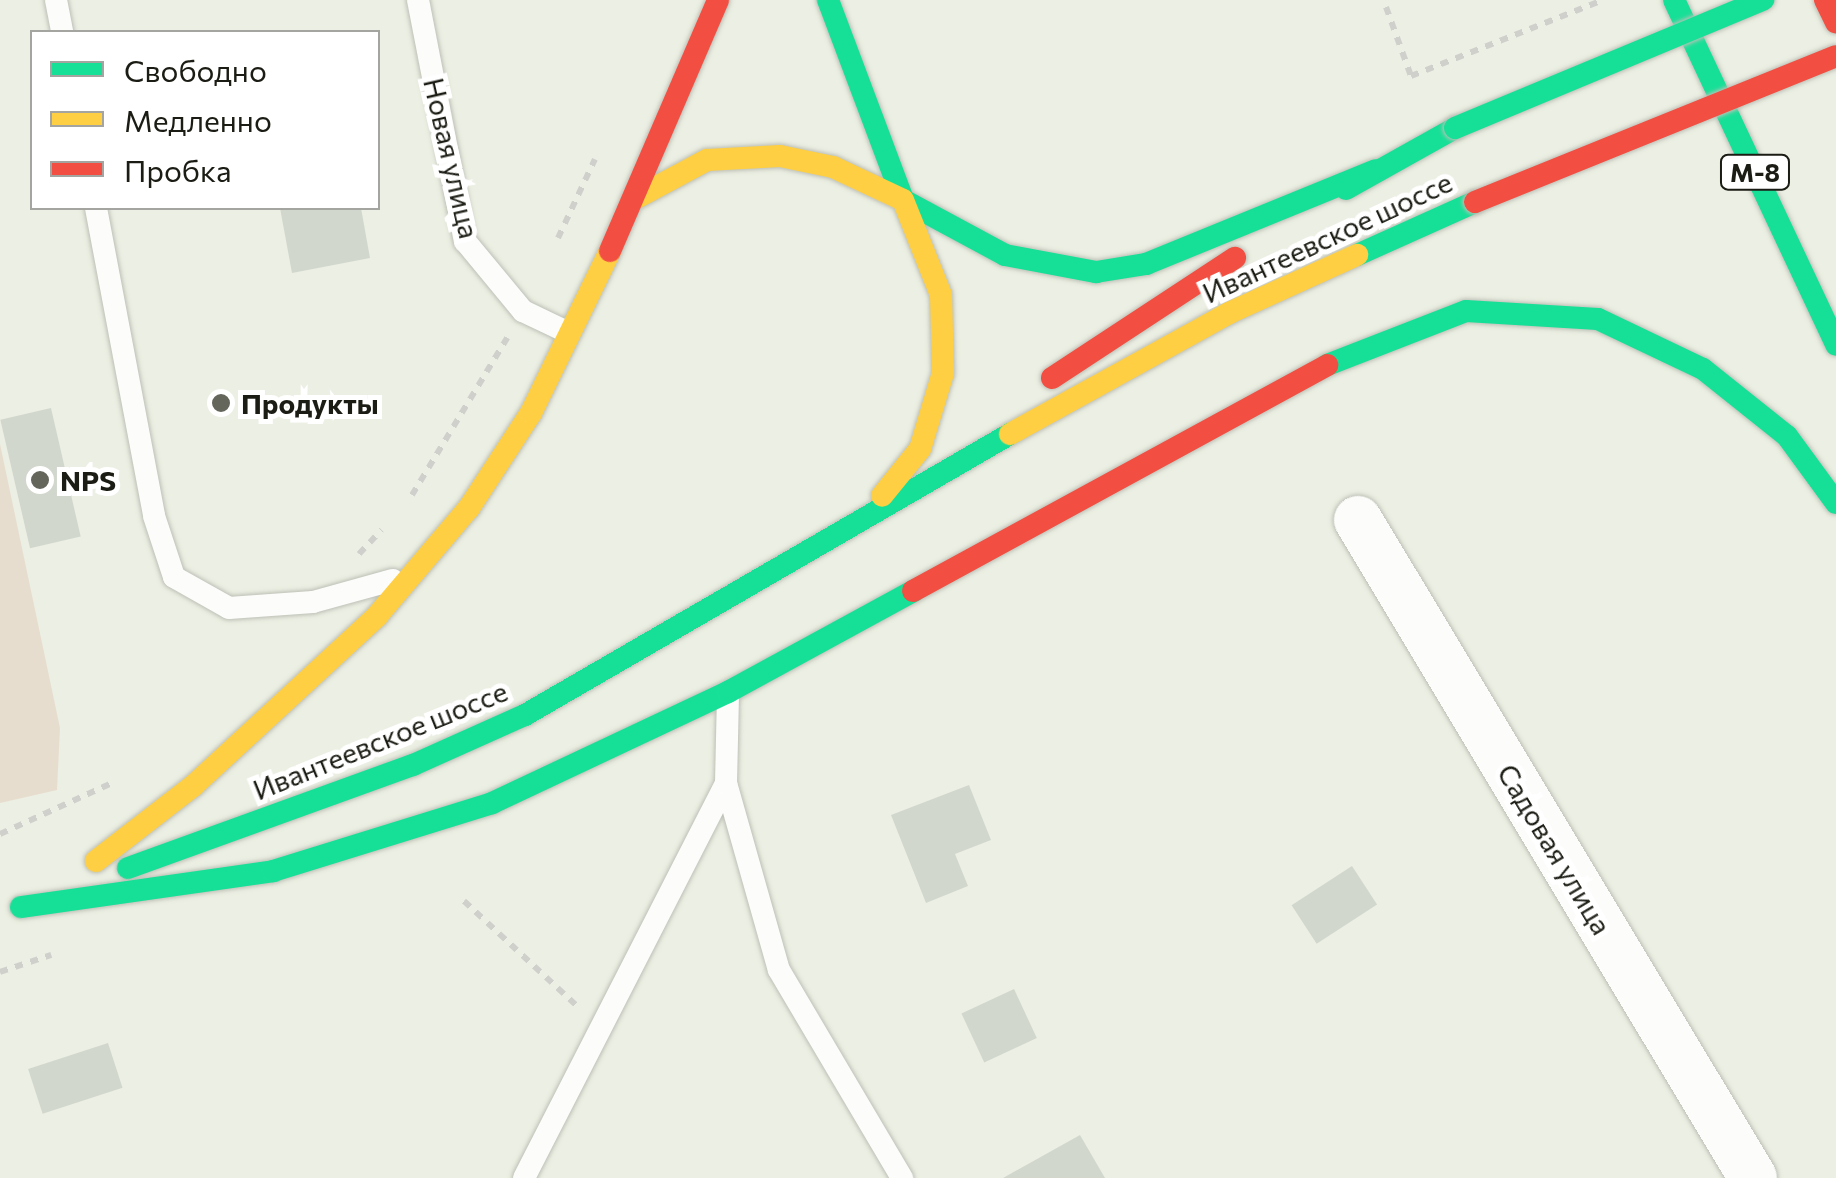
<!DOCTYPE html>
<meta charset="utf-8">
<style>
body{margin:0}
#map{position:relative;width:1836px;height:1178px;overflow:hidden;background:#ecefe3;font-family:Commissioner,sans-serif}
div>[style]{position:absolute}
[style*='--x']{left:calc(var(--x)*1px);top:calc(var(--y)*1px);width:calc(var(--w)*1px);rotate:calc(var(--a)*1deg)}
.green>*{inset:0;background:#e6ddcf}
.building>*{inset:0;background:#d2d7ce;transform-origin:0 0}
.path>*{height:6px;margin-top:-3px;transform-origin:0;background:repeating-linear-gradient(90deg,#cfd0cb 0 8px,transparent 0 16px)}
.roads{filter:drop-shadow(0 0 2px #bdc0b6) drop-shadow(0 0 2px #bdc0b6)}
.lane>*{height:22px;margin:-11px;padding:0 11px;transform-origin:11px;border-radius:11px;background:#fcfdfb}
.street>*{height:48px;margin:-24px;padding:0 24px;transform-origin:24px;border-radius:24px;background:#fcfdfb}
.fast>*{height:22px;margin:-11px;padding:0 11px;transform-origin:11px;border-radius:11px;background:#16e098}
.slow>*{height:22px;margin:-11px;padding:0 11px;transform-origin:11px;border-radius:11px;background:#ffcf43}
.jam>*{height:22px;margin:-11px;padding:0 11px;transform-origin:11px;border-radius:11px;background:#f24e42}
.bridges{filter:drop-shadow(0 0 2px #bdc0b6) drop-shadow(0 0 2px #bdc0b6)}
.fast-bridge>*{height:22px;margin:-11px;padding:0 11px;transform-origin:11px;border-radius:11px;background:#16e098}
.jam-bridge>*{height:22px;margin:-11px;padding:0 11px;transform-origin:11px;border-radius:11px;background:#f24e42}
.dots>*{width:28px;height:28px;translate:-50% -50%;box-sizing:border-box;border:5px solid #fff;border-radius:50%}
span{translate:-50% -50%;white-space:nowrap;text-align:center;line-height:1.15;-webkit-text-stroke:10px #fff;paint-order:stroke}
.shield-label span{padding:2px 8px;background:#fff;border:2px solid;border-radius:8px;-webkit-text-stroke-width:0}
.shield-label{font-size:25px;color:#1b1d14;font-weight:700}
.street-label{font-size:28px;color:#1b1d14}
.poi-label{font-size:28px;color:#1b1d14;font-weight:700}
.left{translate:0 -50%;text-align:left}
.legend{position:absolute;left:30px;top:30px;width:350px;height:180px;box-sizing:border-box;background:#fff;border:2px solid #a4a5a1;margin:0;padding:12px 18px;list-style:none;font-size:30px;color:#1b1d14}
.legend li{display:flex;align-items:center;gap:20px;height:50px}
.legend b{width:50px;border:2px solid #a4a5a1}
</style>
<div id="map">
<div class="green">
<div style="clip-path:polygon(0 444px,60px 728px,57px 790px,0 803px)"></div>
</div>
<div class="building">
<div style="clip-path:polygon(280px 208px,361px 208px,370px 258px,292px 273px)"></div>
<div style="left:51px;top:408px;width:132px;height:52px;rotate:77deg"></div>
<div style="clip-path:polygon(969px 785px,991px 840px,955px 854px,968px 886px,926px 903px,891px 815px)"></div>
<div style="left:1352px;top:866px;width:46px;height:72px;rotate:57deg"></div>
<div style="left:1014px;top:989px;width:54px;height:58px;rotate:65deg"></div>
<div style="left:108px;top:1043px;width:47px;height:84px;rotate:72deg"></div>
<div style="clip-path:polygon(1080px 1135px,1105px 1178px,1003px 1178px)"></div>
</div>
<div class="path">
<div style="--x:1386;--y:7;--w:73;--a:70.1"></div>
<div style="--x:1411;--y:76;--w:206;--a:-21.6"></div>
<div style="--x:558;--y:238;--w:87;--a:-64.9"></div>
<div style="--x:412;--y:495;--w:184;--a:-58.8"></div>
<div style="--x:359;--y:554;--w:33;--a:-47"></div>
<div style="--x:0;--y:834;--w:123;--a:-24.5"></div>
<div style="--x:464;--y:901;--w:153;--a:42.9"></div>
<div style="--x:0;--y:972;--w:54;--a:-18.4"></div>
</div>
<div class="roads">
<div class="lane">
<div style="--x:56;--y:0;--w:33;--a:79"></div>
<div style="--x:418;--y:0;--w:246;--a:79"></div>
<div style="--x:465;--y:241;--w:91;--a:50.4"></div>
<div style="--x:523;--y:311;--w:49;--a:25.5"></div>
<div style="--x:96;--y:208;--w:313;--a:79.3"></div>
<div style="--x:154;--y:516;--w:64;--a:71.8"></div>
<div style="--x:174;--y:577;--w:63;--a:29.4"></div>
<div style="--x:229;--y:608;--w:84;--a:-4.1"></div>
<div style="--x:313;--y:602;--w:83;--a:-15.4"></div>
<div style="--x:726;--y:783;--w:194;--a:74.2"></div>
<div style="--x:779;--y:970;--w:242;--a:59.4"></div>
<div style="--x:524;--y:1178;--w:444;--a:-62.9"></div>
<div style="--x:726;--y:783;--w:88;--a:-88.7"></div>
</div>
<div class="street">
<div style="--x:1358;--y:520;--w:767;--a:59.02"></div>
</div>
<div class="fast">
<div style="--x:828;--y:0;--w:214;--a:69.4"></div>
<div style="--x:903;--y:200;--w:116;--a:28.3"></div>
<div style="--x:1005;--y:255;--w:93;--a:10.6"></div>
<div style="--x:1096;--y:272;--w:51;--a:-9.1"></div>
<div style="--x:1146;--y:264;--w:248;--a:-22.2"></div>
<div style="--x:1674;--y:0;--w:381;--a:64.8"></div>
<div style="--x:1346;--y:189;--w:125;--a:-29.2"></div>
<div style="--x:1357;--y:255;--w:129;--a:-24.2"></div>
<div style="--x:1327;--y:365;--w:149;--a:-21.2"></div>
<div style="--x:1466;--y:311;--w:132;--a:3.5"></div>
<div style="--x:1598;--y:319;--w:116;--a:25.5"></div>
<div style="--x:1703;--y:369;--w:107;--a:38.6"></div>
<div style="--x:1787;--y:436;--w:83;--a:53.8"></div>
<div style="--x:128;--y:868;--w:303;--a:-19.9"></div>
<div style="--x:413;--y:765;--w:123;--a:-24.1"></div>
<div style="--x:525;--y:715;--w:561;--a:-30.09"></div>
<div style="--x:21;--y:907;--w:255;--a:-8.1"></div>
<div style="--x:273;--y:871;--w:229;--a:-17.2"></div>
<div style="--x:492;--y:803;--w:261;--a:-25.2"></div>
<div style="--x:728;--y:692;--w:211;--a:-28.6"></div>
</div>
<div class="slow">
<div style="--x:636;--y:198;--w:81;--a:-28.2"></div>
<div style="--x:707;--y:160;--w:73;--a:-3.1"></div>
<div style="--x:780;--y:156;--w:54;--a:11.7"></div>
<div style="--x:833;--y:167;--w:77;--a:25.2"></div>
<div style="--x:903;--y:200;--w:102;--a:68.2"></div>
<div style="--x:941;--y:295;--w:78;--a:88.5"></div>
<div style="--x:943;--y:373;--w:79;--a:106.8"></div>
<div style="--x:920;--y:449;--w:60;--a:129"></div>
<div style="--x:1010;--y:434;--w:250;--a:-28.9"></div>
<div style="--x:1229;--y:313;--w:141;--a:-24.4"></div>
<div style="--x:96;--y:861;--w:123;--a:-37.7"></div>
<div style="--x:193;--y:786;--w:251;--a:-42.7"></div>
<div style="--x:377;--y:616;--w:142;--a:-49.6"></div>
<div style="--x:469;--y:508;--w:113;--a:-56.9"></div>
<div style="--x:531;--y:413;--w:180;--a:-64"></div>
</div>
<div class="jam">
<div style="--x:1825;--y:0;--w:25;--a:64"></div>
<div style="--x:610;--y:251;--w:273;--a:-66.7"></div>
<div style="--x:1052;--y:378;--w:219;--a:-33.3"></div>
<div style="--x:913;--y:591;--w:472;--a:-28.6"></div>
</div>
</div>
<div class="bridges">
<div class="fast-bridge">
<div style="--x:1455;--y:128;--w:334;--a:-22.6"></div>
</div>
<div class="jam-bridge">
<div style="--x:1475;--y:202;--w:389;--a:-22"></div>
</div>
</div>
<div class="dots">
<div style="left:221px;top:403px;background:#64665c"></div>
<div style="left:40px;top:480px;background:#64665c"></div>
</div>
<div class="shield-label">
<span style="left:1755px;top:172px">М-8</span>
</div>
<div class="street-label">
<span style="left:452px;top:158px;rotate:77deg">Новая улица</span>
<span style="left:1327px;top:237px;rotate:-25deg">Ивантеевское шоссе</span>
<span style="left:380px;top:740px;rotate:-22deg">Ивантеевское шоссе</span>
<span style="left:1555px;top:849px;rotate:59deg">Садовая улица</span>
</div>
<div class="poi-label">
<span class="left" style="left:241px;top:403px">Продукты</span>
<span class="left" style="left:60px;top:480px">NPS</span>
</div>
<ul class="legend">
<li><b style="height:12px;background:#16e098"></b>Свободно</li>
<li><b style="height:12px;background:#ffcf43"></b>Медленно</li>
<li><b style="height:12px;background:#f24e42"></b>Пробка</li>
</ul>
</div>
